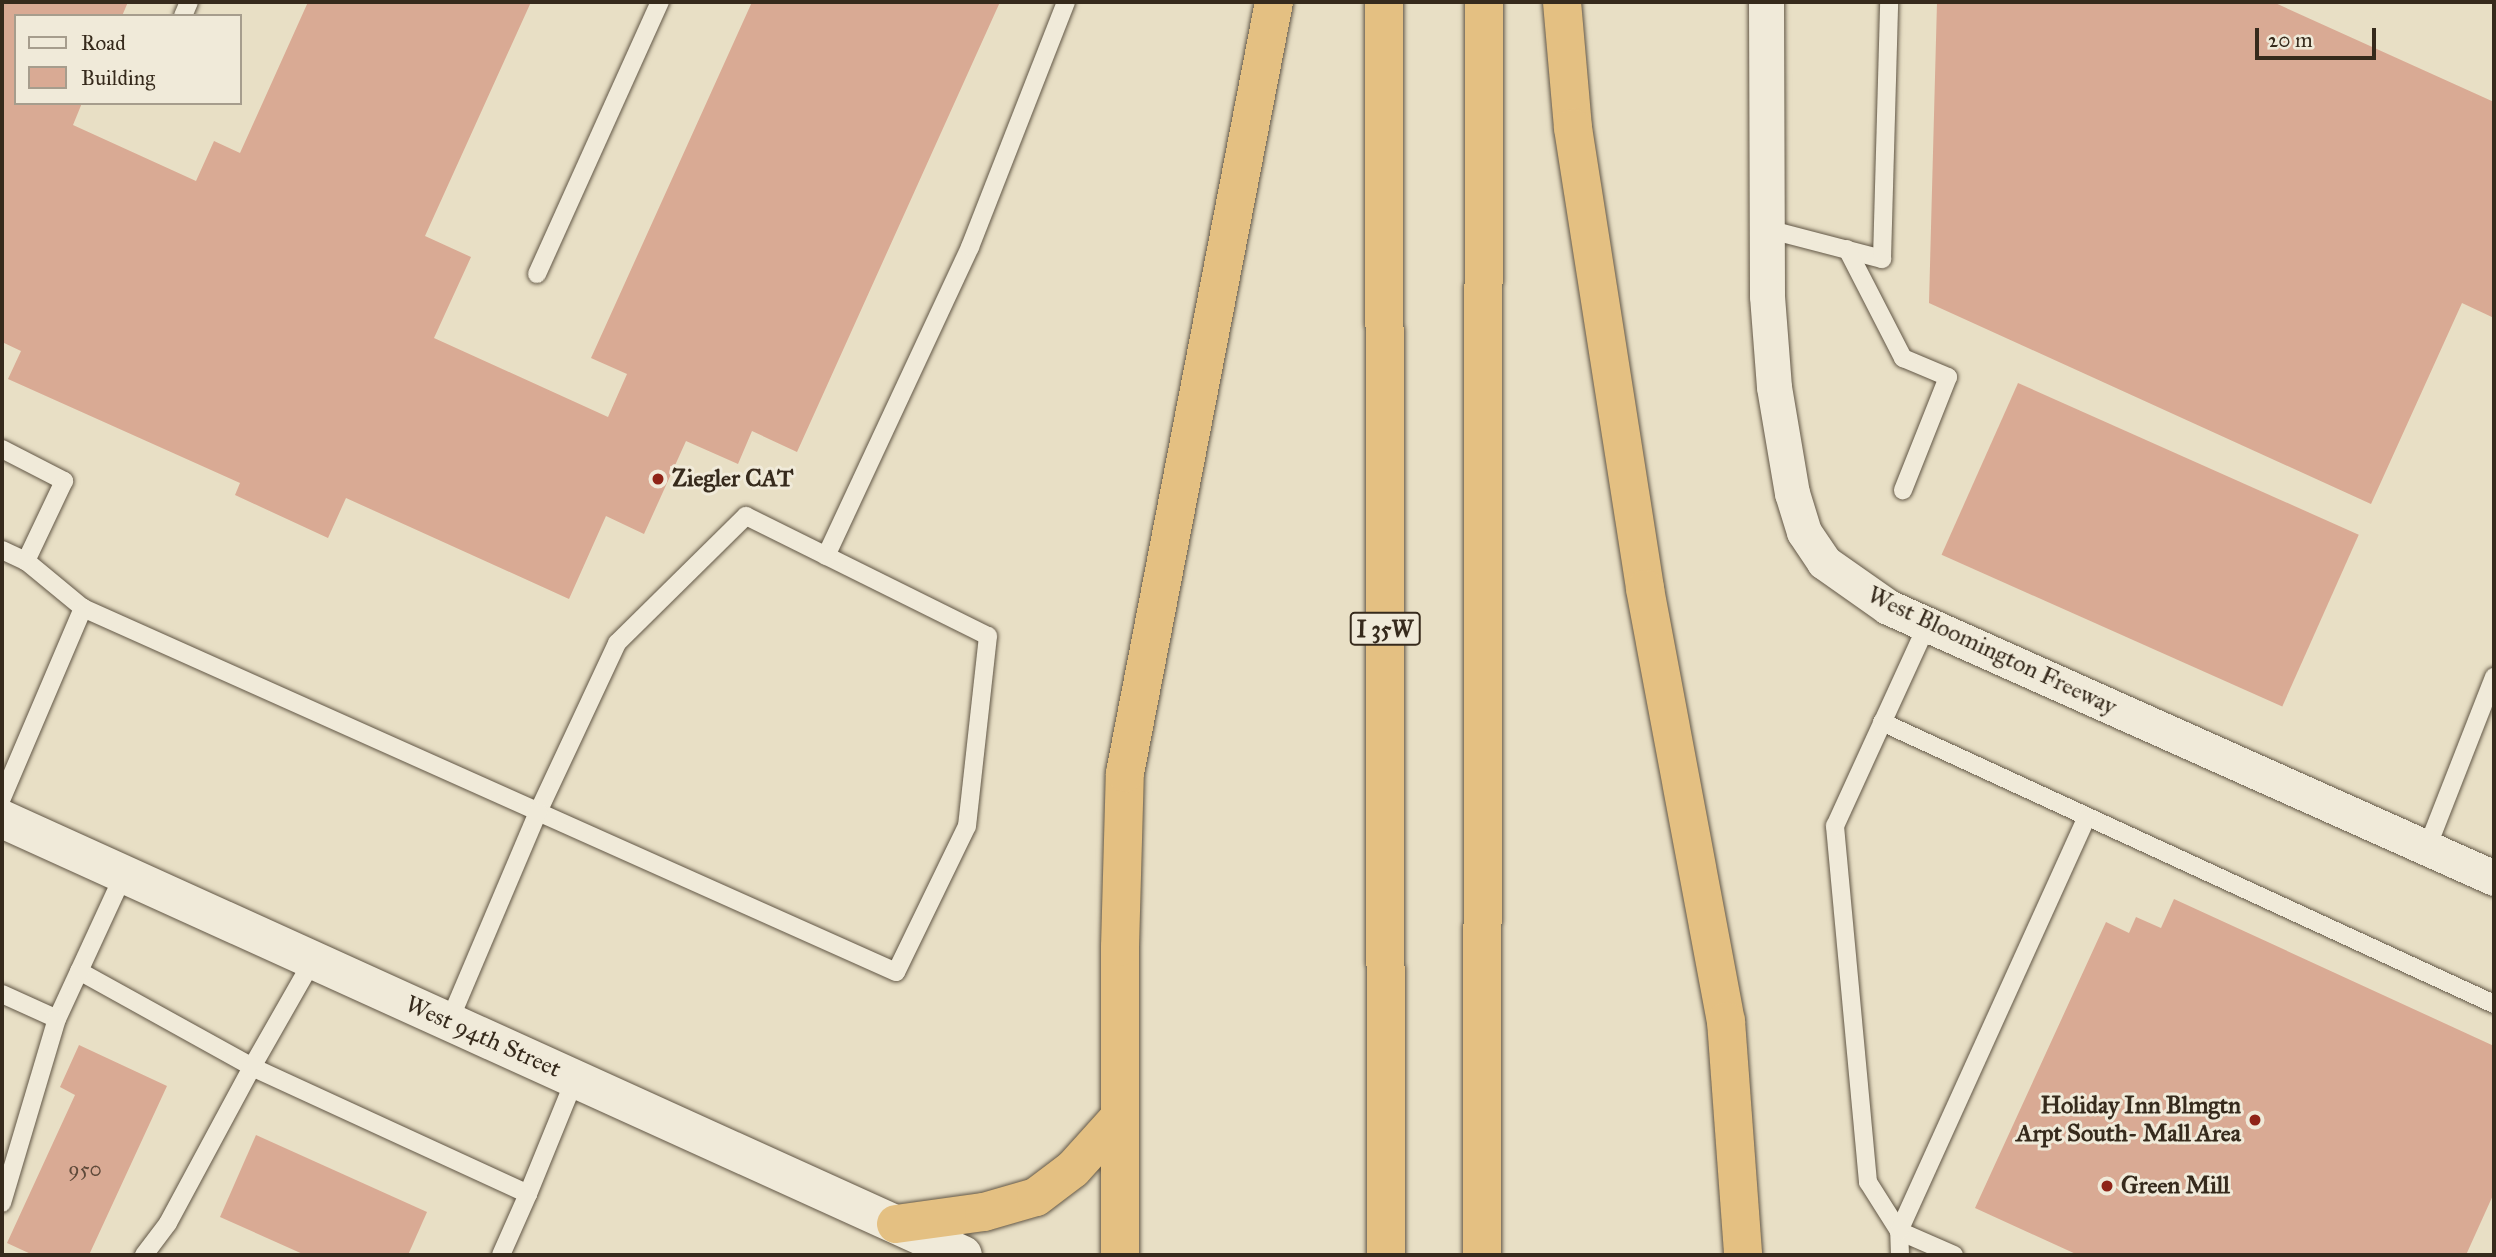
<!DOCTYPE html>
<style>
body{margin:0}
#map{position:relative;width:2496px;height:1257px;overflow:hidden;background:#e8dfc5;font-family:"IM FELL Great Primer",serif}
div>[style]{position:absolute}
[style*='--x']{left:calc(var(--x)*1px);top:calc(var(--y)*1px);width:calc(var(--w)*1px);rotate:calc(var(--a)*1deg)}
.building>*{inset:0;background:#d9aa94;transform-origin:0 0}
.roads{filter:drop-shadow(0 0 2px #625746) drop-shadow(0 0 2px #625746)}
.lane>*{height:18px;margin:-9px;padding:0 9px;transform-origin:9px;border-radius:9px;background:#f0ead9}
.street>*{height:35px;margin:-17.5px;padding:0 17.5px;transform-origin:17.5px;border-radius:17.5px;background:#f0ead9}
.secondary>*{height:38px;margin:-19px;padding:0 19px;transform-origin:19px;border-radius:19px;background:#f0ead9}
.highway>*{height:38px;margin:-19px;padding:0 19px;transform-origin:19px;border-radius:19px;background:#e4c082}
.dots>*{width:19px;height:19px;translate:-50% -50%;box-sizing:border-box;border:4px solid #f0ead9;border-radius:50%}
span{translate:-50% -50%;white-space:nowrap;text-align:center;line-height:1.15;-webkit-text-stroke:6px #f0ead9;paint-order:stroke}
.number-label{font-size:21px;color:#5f4a3a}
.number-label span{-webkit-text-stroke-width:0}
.shield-label span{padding:2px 5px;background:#f0ead9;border:2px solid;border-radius:5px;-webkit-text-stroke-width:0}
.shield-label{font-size:23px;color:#362a1c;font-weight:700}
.poi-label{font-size:24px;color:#362a1c;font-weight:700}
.left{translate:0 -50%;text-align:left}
.right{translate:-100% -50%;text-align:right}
.street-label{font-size:24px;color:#362a1c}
.frame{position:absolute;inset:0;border:4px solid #362a1c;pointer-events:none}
.legend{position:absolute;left:14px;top:14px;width:228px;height:91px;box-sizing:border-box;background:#f0ead9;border:2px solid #a69d8d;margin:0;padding:9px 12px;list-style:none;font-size:21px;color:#362a1c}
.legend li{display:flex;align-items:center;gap:14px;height:35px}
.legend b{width:35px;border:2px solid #a69d8d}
.scale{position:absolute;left:2255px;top:28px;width:121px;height:32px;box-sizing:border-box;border:4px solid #362a1c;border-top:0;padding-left:9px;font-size:21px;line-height:24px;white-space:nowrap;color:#362a1c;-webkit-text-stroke:5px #f0ead9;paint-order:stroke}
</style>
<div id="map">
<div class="building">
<div style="clip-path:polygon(2px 2px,128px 2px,122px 16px,16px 16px,16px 103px,82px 103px,73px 125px,196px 181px,214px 141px,240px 153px,308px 2px,531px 2px,425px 236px,471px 257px,434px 338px,608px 417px,627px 374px,591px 358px,752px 2px,1000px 2px,797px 452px,752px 431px,738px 464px,686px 441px,644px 534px,606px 516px,569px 599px,346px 498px,328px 538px,235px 495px,240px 483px,8px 379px,21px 351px,2px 342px)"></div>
<div style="clip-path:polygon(1937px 2px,2273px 2px,2494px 102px,2494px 318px,2462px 303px,2371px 504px,1929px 303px)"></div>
<div style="left:2018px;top:383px;width:373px;height:188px;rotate:24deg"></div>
<div style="clip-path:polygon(2174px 899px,2494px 1046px,2494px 1193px,2466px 1255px,2078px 1255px,1975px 1208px,2106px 922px,2129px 933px,2136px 917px,2161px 928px)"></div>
<div style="clip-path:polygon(79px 1045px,167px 1086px,89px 1255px,33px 1255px,7px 1243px,75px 1095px,60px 1087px)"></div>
<div style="clip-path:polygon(256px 1135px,427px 1212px,408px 1255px,305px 1255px,220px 1217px)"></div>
</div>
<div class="roads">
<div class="lane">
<div style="--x:183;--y:16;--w:15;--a:-67"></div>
<div style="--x:1767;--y:229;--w:119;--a:14.6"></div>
<div style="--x:1882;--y:259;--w:257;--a:-88.4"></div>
<div style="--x:1847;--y:249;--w:123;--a:62.8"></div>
<div style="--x:1903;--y:358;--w:49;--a:22.9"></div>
<div style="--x:1948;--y:377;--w:122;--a:111.7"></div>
<div style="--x:537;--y:274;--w:299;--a:-65.7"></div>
<div style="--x:2;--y:449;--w:70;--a:27.3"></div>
<div style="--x:64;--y:481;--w:89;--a:115.4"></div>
<div style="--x:746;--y:516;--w:270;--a:26.4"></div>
<div style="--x:988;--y:636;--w:191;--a:96.3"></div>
<div style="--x:967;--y:826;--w:162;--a:115.9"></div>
<div style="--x:896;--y:972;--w:392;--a:-155.9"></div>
<div style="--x:538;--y:812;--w:187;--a:-64.9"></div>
<div style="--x:617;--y:643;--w:181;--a:-44.6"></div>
<div style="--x:2;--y:550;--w:26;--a:25"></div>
<div style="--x:26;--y:561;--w:74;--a:39.5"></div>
<div style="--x:826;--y:556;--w:341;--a:-65"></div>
<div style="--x:970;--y:247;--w:263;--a:-68.6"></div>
<div style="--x:1882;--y:722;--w:674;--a:24.74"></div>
<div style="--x:2;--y:798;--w:207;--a:-66.9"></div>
<div style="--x:83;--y:608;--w:499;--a:24.1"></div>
<div style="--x:538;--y:812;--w:228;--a:113"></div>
<div style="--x:2427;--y:848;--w:184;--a:-68.6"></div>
<div style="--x:79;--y:971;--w:198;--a:29"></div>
<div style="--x:252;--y:1067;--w:123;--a:-60.3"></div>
<div style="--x:2;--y:994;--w:60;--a:24.4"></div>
<div style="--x:57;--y:1019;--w:160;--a:-65.2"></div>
<div style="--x:2;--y:1203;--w:192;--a:-73.4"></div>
<div style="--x:144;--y:1255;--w:40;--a:-53"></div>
<div style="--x:168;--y:1223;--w:177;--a:-61.7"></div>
<div style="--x:252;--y:1067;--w:304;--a:24.7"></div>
<div style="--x:528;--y:1194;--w:124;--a:-67.8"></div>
<div style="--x:501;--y:1255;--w:67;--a:-66.1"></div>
<div style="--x:1900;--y:1255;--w:24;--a:-92"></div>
<div style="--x:1899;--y:1231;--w:58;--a:-122.3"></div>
<div style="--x:1868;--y:1182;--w:358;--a:-95.3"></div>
<div style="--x:1835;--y:826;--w:221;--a:-65.4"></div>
<div style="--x:1954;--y:1255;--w:60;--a:-156.4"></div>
<div style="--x:1899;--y:1231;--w:455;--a:-65.6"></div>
</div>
<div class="street">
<div style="--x:1766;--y:2;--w:294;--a:89.8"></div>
<div style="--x:1767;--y:296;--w:91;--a:85.6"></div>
<div style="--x:1774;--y:387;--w:108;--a:80.4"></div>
<div style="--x:1792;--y:493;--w:41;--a:72.9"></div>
<div style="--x:1804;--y:532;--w:36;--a:56"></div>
<div style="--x:1824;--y:562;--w:78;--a:35.1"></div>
<div style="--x:1888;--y:607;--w:664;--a:24.09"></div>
</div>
<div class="secondary">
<div style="--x:2;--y:819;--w:1055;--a:24.4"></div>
</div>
<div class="highway">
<div style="--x:1384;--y:2;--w:1253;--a:89.91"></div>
<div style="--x:1562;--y:2;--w:126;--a:85"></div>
<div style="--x:1573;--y:128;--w:467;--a:81.1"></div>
<div style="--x:1645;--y:589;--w:440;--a:79.4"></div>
<div style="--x:1726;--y:1021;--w:235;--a:85.8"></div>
<div style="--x:896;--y:1224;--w:89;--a:-7.8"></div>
<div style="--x:984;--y:1212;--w:54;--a:-16.1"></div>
<div style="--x:1036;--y:1197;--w:46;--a:-37.1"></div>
<div style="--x:1073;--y:1169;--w:67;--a:-48"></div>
<div style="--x:1120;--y:1255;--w:308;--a:-90"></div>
<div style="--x:1120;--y:947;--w:174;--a:-88.4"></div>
<div style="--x:1125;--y:773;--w:785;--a:-79.06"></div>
<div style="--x:1482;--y:1255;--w:1253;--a:-89.91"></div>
</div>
</div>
<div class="dots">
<div style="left:658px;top:479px;background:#8f2418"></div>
<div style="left:2255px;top:1120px;background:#8f2418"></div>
<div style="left:2107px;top:1186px;background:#8f2418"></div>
</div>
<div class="number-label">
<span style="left:85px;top:1169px">950</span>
</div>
<div class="shield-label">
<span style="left:1385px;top:629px">I 35W</span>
</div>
<div class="poi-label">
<span class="left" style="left:672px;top:479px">Ziegler CAT</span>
<span class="right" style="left:2241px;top:1120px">Holiday Inn Blmgtn<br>Arpt South- Mall Area</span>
<span class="left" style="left:2121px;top:1186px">Green Mill</span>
</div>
<div class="street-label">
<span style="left:1992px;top:651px;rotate:25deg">West Bloomington Freeway</span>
<span style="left:483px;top:1037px;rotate:24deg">West 94th Street</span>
</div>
<div class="frame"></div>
<ul class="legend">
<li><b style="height:9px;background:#f0ead9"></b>Road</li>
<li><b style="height:19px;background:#d9aa94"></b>Building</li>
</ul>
<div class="scale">20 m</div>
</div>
